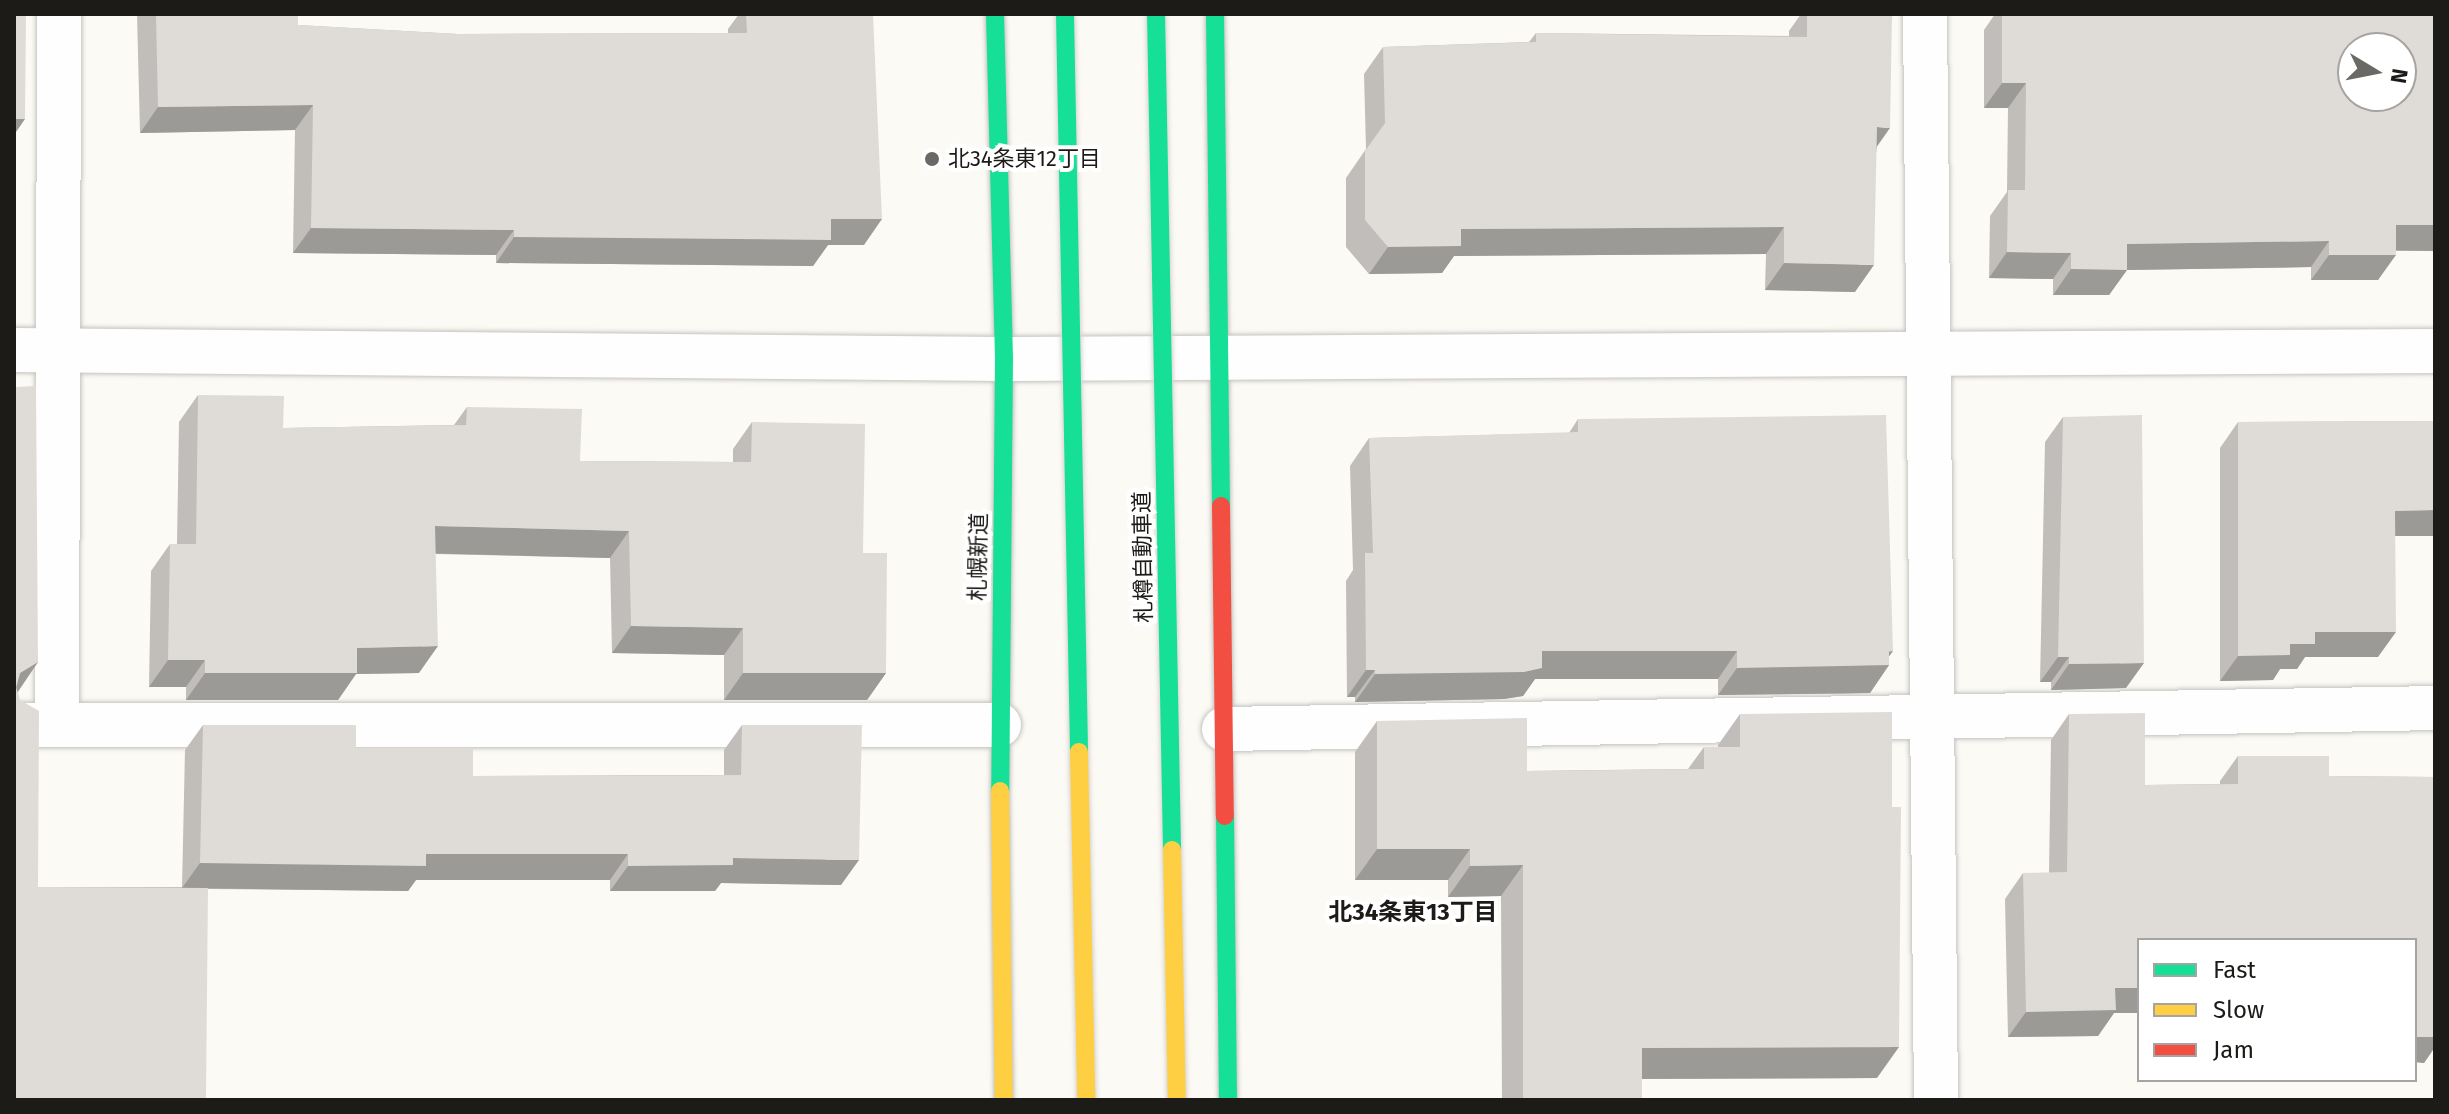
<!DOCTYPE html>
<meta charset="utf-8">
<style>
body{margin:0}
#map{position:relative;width:2449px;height:1114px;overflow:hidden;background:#fcfaf5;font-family:"Fira Sans","Noto Sans JP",sans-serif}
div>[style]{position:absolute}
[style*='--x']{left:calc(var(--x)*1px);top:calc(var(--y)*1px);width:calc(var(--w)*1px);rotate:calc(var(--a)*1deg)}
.roads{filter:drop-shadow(0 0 2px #c4c3bf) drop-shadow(0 0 2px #c4c3bf)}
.street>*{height:44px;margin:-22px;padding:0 22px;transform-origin:22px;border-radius:22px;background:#fffefe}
.fast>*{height:18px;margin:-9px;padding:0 9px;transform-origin:9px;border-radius:9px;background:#16e098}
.slow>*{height:18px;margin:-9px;padding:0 9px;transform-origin:9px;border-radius:9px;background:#ffcf43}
.jam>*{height:18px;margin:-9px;padding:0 9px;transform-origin:9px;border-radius:9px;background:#f24e42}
.bridges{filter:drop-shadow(0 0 2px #d6d4d1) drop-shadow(0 0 2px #d6d4d1)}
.fast-bridge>*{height:18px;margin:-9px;padding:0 9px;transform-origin:9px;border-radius:9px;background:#16e098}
.slow-bridge>*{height:18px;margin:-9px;padding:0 9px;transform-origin:9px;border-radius:9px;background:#ffcf43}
.wall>*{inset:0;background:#c0bdba}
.shaded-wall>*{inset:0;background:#9c9a97}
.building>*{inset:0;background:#dfdcd8}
.dots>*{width:22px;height:22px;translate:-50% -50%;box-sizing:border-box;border:4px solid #fff;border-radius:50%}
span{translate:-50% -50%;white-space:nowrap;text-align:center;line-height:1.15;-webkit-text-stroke:8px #fff;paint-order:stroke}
.poi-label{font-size:22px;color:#1d1b18}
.left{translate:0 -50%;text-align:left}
.street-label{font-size:22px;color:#1d1b18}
.neighbourhood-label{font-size:24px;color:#1d1b18;font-weight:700}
.frame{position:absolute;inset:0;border:16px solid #1d1b18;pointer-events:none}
.legend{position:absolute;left:2137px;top:938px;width:280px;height:144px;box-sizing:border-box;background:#fff;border:2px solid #a5a4a3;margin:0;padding:10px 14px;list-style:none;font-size:24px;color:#1d1b18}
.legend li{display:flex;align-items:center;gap:16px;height:40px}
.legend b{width:40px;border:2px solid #a5a4a3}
.north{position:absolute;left:2337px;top:32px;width:80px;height:80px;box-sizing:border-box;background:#fff;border:2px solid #a5a4a3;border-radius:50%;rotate:100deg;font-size:22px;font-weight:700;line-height:32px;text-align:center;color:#1d1b18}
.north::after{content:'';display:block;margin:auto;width:28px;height:36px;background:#6b6965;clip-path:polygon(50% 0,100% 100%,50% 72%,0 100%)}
</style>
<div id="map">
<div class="roads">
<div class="street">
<div style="--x:1925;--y:14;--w:1086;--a:89.42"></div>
<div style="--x:14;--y:350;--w:990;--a:0.52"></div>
<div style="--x:1004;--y:359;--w:1431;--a:-0.32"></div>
<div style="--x:14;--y:725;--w:985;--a:0"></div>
<div style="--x:57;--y:725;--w:711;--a:-89.84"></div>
<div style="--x:1224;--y:729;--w:1211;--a:-0.99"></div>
</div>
<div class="fast">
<div style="--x:995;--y:14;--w:345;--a:88.5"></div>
<div style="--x:1004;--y:359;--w:432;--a:90.5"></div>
<div style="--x:1215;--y:14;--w:492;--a:89.3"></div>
<div style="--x:1225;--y:816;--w:284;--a:89.4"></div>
</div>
<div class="slow">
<div style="--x:1000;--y:791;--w:309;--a:89.3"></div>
</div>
<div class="jam">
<div style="--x:1221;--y:506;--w:310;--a:89.3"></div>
</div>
</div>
<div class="bridges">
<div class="fast-bridge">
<div style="--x:1065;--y:14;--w:738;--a:88.91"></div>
<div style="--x:1156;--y:14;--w:836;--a:88.9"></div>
</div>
<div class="slow-bridge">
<div style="--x:1079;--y:752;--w:348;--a:88.8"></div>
<div style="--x:1172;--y:850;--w:250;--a:88.9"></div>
</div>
</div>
<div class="wall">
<div style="clip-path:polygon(137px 14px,298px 14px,298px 25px,458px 34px,728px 33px,728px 29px,739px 14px,873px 14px,864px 245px,828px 245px,813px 266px,496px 263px,496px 255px,293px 253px,295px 130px,140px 133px)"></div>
<div style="clip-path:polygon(1801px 14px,1892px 14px,1877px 147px,1855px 292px,1765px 290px,1766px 254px,1454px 256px,1442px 273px,1369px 274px,1346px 247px,1346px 178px,1366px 149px,1364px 74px,1383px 47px,1529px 42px,1536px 33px,1789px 36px,1789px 31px)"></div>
<div style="clip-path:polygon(1995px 14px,2435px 14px,2435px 251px,2396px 251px,2378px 280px,2311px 280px,2311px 267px,2127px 270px,2109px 295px,2053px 295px,2053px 279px,1989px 278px,1990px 216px,2007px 192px,2008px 108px,1984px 108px,1984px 30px)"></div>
<div style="clip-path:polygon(14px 387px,38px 662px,18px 692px,38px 887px,182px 887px,185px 750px,203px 725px,356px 749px,473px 776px,724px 775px,724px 750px,742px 725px,841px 885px,721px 883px,715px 891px,610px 891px,610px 880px,416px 880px,408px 891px,208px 889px,14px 1100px)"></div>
<div style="clip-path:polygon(198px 395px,283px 428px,454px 425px,467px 407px,580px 461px,733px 462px,733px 449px,752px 422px,863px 553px,886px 673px,867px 700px,724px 700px,724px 655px,612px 653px,610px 558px,435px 554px,419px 673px,356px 674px,338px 700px,186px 700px,186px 687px,149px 687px,151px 571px,170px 544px,177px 544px,179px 422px)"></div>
<div style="clip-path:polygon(2063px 417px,2126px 688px,2051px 690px,2051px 682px,2040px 682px,2045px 442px)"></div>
<div style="clip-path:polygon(1578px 419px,1889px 657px,1889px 665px,1870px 693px,1718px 695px,1718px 679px,1535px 679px,1523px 696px,1504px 699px,1355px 702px,1355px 697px,1347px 697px,1346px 581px,1353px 570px,1350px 466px,1369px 438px,1569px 433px)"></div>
<div style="clip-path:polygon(2435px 421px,2435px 536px,2395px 536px,2378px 657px,2305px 657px,2297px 669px,2280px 669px,2273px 680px,2220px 681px,2220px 448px,2238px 422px)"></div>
<div style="clip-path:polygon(1740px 714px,1877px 1078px,1642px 1079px,1642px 1100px,1502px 1100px,1501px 896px,1448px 897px,1448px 880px,1355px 880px,1355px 752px,1377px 721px,1527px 771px,1688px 769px,1704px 747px,1718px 747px,1718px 745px)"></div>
<div style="clip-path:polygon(2069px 714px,2145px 785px,2220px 784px,2220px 781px,2238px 756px,2329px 776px,2435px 777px,2435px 1047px,2424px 1063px,2415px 1062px,2415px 940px,2139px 940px,2114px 1013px,2098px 1036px,2008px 1037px,2005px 899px,2023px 873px,2049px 873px,2051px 740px)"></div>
</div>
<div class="shaded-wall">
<div style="clip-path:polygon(2002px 83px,2026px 83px,2008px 108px,1984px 108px)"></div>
<div style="clip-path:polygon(313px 105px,295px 130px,140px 133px,158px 107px)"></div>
<div style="clip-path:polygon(14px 119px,25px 119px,14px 135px)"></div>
<div style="clip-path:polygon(1877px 127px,1890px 128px,1871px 155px)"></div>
<div style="clip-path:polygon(831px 219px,882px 219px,864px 245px,828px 245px,813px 266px,496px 263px,514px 237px)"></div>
<div style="clip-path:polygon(2396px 225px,2435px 225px,2435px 251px,2378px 250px)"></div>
<div style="clip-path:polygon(1784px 227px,1766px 254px,1454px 256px,1442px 273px,1369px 274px,1388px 247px,1461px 229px)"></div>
<div style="clip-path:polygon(311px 228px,514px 230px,496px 255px,293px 253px)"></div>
<div style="clip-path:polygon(2329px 241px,2311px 267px,2127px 270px,2109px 295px,2053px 295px,2071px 269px,2127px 244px)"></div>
<div style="clip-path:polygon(2007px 252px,2071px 253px,2053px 279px,1989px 278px)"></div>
<div style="clip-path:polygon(2329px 255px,2396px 255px,2378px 280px,2311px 280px)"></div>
<div style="clip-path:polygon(1784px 263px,1874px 265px,1855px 292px,1765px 290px)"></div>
<div style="clip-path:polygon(2435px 510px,2435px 536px,2377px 536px,2395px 511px)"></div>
<div style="clip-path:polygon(435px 526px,629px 531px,610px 558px,416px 553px)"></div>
<div style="clip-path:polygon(631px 626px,743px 628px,724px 655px,612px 653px)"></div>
<div style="clip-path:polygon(2315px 632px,2396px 632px,2378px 657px,2305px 657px,2297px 669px,2280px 669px,2273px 680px,2220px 681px,2238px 656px,2290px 644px)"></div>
<div style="clip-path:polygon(438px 646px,419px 673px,356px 674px,338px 700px,186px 700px,205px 673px,357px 648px)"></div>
<div style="clip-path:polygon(1542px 651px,1737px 651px,1718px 679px,1535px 679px,1523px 696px,1504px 699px,1355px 702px,1375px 674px)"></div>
<div style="clip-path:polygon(1893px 651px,1883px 665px,1889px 665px,1870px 693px,1718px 695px,1737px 668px)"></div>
<div style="clip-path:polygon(2058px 657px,2069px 657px,2051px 682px,2040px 682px)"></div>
<div style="clip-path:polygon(168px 660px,205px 660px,186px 687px,149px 687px)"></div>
<div style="clip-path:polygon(38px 662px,14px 697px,20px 673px)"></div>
<div style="clip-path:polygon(2144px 663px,2126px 688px,2051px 690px,2069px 664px)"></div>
<div style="clip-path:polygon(1366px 670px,1375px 670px,1355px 697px,1347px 697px)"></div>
<div style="clip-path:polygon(743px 673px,886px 673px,867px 700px,724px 700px)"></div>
<div style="clip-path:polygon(1377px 849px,1470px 849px,1448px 880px,1355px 880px)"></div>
<div style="clip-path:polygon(426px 854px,628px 854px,610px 880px,416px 880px,408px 891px,182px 888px,200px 863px)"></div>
<div style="clip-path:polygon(733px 858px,859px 860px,841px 885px,721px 883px,715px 891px,610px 891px,628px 866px)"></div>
<div style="clip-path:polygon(1523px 865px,1501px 896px,1448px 897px,1470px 866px)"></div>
<div style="clip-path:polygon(2115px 988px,2139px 988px,2139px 1013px,2114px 1013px,2098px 1036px,2008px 1037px,2026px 1012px)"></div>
<div style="clip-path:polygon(2415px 1037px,2435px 1037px,2435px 1047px,2424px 1063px,2415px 1062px)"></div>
<div style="clip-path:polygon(1899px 1047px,1877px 1078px,1620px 1079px,1642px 1048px)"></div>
</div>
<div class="building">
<div style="clip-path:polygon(14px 14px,26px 14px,25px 119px,14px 119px,15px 262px)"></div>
<div style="clip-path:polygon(156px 14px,298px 14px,298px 25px,458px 34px,747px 33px,746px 14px,873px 14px,882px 219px,831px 219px,831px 240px,514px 237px,514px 230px,311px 228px,313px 105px,158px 107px)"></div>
<div style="clip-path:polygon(1807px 14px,1892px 14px,1890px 128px,1877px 127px,1874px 265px,1784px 263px,1784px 227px,1461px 229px,1461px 246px,1388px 247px,1365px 220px,1365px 151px,1385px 123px,1383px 47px,1536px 42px,1536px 33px,1807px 37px)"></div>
<div style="clip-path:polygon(evenodd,2002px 14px,2435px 14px,2435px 225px,2396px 225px,2396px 255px,2329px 255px,2329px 241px,2127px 244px,2127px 270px,2071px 269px,2071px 253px,2007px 252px,2008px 190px,2025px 190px,2026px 83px,2002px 83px,2002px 14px,2353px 48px,2401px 48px,2401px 96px,2353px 96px,2353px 48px)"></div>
<div style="clip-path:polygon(36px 386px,38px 662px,20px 673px,16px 687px,20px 700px,39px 711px,38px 887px,208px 888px,206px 1100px,14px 1100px,14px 387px)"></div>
<div style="clip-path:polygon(198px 395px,284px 396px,283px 428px,466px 425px,467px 407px,582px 409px,580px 461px,751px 462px,752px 422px,865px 424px,863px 553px,887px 553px,886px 673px,743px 673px,743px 628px,631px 626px,629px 531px,435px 526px,438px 646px,357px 648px,357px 673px,205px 673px,205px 660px,168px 660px,170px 544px,196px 544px)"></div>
<div style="clip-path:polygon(1886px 415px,1893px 651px,1889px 651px,1889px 665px,1737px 668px,1737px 651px,1542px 651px,1542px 668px,1524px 672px,1375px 674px,1375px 670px,1366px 670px,1365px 553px,1373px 553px,1369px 438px,1578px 432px,1578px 419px)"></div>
<div style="clip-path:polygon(2142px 415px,2144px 663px,2069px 664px,2069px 657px,2058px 657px,2063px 417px)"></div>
<div style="clip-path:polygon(2435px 421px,2435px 510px,2395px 511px,2396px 632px,2315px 632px,2315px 644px,2290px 644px,2290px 655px,2238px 656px,2238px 422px)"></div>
<div style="clip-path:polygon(1892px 712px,1892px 807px,1901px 807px,1899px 1047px,1642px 1048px,1642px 1100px,1523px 1100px,1523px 865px,1470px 866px,1470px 849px,1377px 849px,1377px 721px,1527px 718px,1527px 771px,1704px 769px,1704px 747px,1740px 747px,1740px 714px)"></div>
<div style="clip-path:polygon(2145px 713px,2145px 785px,2238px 784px,2238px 756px,2329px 756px,2329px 776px,2435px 777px,2435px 1037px,2415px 1037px,2415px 940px,2139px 940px,2139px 988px,2115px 988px,2116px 1010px,2026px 1012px,2023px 873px,2067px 872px,2069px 714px)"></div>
<div style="clip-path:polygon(203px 725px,356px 725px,356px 749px,473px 749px,473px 776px,627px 776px,741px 775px,742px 725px,862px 725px,859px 860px,733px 858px,733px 865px,628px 866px,628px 854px,426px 854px,426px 866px,200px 863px)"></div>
</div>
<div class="dots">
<div style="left:932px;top:159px;background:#6b6965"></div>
</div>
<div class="poi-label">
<span class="left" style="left:948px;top:159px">北34条東12丁目</span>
</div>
<div class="street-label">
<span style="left:978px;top:557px;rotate:-89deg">札幌新道</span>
<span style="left:1143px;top:557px;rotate:-91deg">札樽自動車道</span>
</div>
<div class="neighbourhood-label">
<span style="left:1413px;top:913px">北34条東13丁目</span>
</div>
<div class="frame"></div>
<ul class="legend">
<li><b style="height:10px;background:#16e098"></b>Fast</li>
<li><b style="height:10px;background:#ffcf43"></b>Slow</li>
<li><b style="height:10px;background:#f24e42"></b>Jam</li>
</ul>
<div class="north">N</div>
</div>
